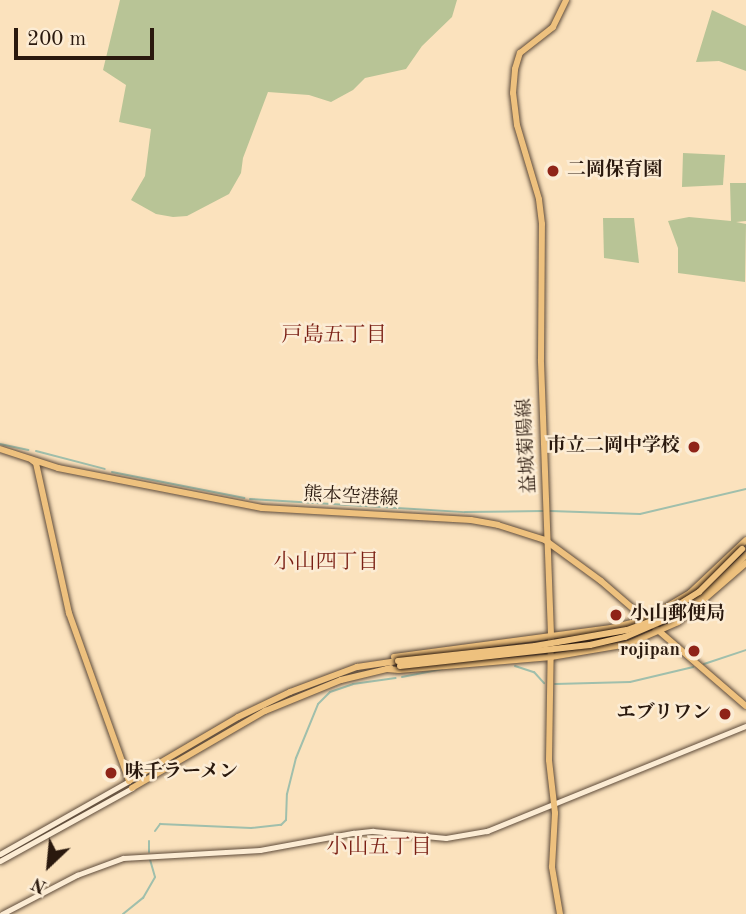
<!DOCTYPE html>
<meta charset="utf-8">
<style>
body{margin:0}
#map{position:relative;width:746px;height:914px;overflow:hidden;background:#fbe2bd;font-family:"Old Standard TT","Noto Serif JP",serif}
div>[style]{position:absolute}
[style*='--x']{left:calc(var(--x)*1px);top:calc(var(--y)*1px);width:calc(var(--w)*1px);rotate:calc(var(--a)*1deg)}
.green>*{inset:0;background:#b8c496}
.stream>*{height:2px;margin:-1px;padding:0 1px;transform-origin:1px;border-radius:1px;background:#a0bfac}
.roads{filter:drop-shadow(0 0 2px #5e4b3a) drop-shadow(0 0 2px #5e4b3a)}
.minor>*{height:4.5px;margin:-2.25px;padding:0 2.25px;transform-origin:2.25px;border-radius:2.25px;background:#fcecd4}
.major>*{height:6px;margin:-3px;padding:0 3px;transform-origin:3px;border-radius:3px;background:#eec17e}
.bridges{filter:drop-shadow(0 0 2px #2a190e) drop-shadow(0 0 2px #2a190e)}
.major-bridge>*{height:6px;margin:-3px;padding:0 3px;transform-origin:3px;border-radius:3px;background:#eec17e}
.dots>*{width:19px;height:19px;translate:-50% -50%;box-sizing:border-box;border:4px solid #fcecd4;border-radius:50%}
span{translate:-50% -50%;white-space:nowrap;text-align:center;line-height:1.15;-webkit-text-stroke:5px #fcecd4;paint-order:stroke}
.poi-label{font-size:19px;color:#2a190e;font-weight:700}
.left{translate:0 -50%;text-align:left}
.right{translate:-100% -50%;text-align:right}
.street-label{font-size:19px;color:#2a190e}
.neighbourhood-label{font-size:21px;color:#7a1f14}
.north{position:absolute;left:14px;top:830px;width:70px;height:70px;-webkit-text-stroke:5px #fcecd4;paint-order:stroke;rotate:206deg;font-size:19px;font-weight:700;line-height:28px;text-align:center;color:#2a190e}
.north::after{content:'';display:block;margin:auto;width:24px;height:32px;background:#2a190e;clip-path:polygon(50% 0,100% 100%,50% 72%,0 100%)}
.scale{position:absolute;left:14px;top:28px;width:140px;height:32px;box-sizing:border-box;border:4px solid #2a190e;border-top:0;padding-left:9px;font-size:21px;line-height:24px;white-space:nowrap;color:#2a190e;-webkit-text-stroke:5px #fcecd4;paint-order:stroke}
</style>
<div id="map">
<div class="green">
<div style="clip-path:polygon(120px 0,457px 0,452px 17px,422px 46px,406px 69px,365px 78px,353px 90px,331px 102px,309px 95px,268px 92px,243px 158px,241px 173px,229px 194px,187px 216px,173px 217px,156px 214px,131px 200px,145px 176px,151px 129px,119px 122px,126px 85px,103px 70px)"></div>
<div style="clip-path:polygon(712px 10px,746px 26px,746px 71px,719px 61px,696px 62px)"></div>
<div style="clip-path:polygon(683px 153px,725px 155px,723px 185px,682px 187px)"></div>
<div style="clip-path:polygon(730px 183px,746px 183px,746px 221px,736px 222px,746px 224px,745px 282px,678px 273px,678px 248px,668px 221px,689px 217px,731px 221px)"></div>
<div style="clip-path:polygon(603px 218px,634px 218px,639px 263px,604px 258px)"></div>
</div>
<div class="stream">
<div style="--x:0;--y:444;--w:29;--a:12"></div>
<div style="--x:36;--y:451;--w:71;--a:14.6"></div>
<div style="--x:112;--y:472;--w:135;--a:11.1"></div>
<div style="--x:250;--y:499;--w:215;--a:3.5"></div>
<div style="--x:465;--y:512;--w:78;--a:-0.7"></div>
<div style="--x:550;--y:511;--w:90;--a:1.9"></div>
<div style="--x:640;--y:514;--w:109;--a:-13.3"></div>
<div style="--x:704;--y:664;--w:44;--a:-18.4"></div>
<div style="--x:515;--y:666;--w:20;--a:18"></div>
<div style="--x:534;--y:672;--w:15;--a:48"></div>
<div style="--x:402;--y:677;--w:41;--a:-11.3"></div>
<div style="--x:555;--y:684;--w:75;--a:-1.5"></div>
<div style="--x:630;--y:682;--w:65;--a:-13.4"></div>
<div style="--x:155;--y:831;--w:9;--a:-54"></div>
<div style="--x:160;--y:824;--w:91;--a:2.5"></div>
<div style="--x:251;--y:828;--w:30;--a:-6"></div>
<div style="--x:281;--y:825;--w:7;--a:-45"></div>
<div style="--x:286;--y:820;--w:26;--a:-88"></div>
<div style="--x:287;--y:794;--w:37;--a:-76"></div>
<div style="--x:296;--y:758;--w:58;--a:-67.8"></div>
<div style="--x:318;--y:704;--w:17;--a:-45"></div>
<div style="--x:330;--y:692;--w:24;--a:-19"></div>
<div style="--x:353;--y:684;--w:43;--a:-7.9"></div>
<div style="--x:149;--y:841;--w:11;--a:90"></div>
<div style="--x:123;--y:914;--w:26;--a:-39"></div>
<div style="--x:143;--y:898;--w:24;--a:-60"></div>
<div style="--x:155;--y:877;--w:19;--a:-106"></div>
</div>
<div class="roads">
<div class="minor">
<div style="--x:0;--y:854;--w:148;--a:-29.5"></div>
<div style="--x:0;--y:861;--w:151;--a:-28.9"></div>
<div style="--x:2;--y:914;--w:85;--a:-27.5"></div>
<div style="--x:77;--y:875;--w:49;--a:-20.3"></div>
<div style="--x:123;--y:858;--w:137;--a:-3.3"></div>
<div style="--x:260;--y:850;--w:95;--a:-10.4"></div>
<div style="--x:353;--y:833;--w:20;--a:-6"></div>
<div style="--x:373;--y:831;--w:73;--a:5.5"></div>
<div style="--x:446;--y:838;--w:42;--a:-9.7"></div>
<div style="--x:487;--y:831;--w:279;--a:-22.1"></div>
</div>
<div class="major">
<div style="--x:0;--y:449;--w:61;--a:18.1"></div>
<div style="--x:58;--y:468;--w:208;--a:11.1"></div>
<div style="--x:262;--y:508;--w:209;--a:3.3"></div>
<div style="--x:471;--y:520;--w:27;--a:10"></div>
<div style="--x:498;--y:525;--w:49;--a:17.7"></div>
<div style="--x:545;--y:540;--w:69;--a:36.2"></div>
<div style="--x:601;--y:581;--w:191;--a:40.8"></div>
<div style="--x:32;--y:460;--w:5;--a:37"></div>
<div style="--x:36;--y:463;--w:154;--a:77.6"></div>
<div style="--x:69;--y:613;--w:178;--a:70.3"></div>
<div style="--x:129;--y:781;--w:126;--a:-30.4"></div>
<div style="--x:238;--y:717;--w:58;--a:-25.7"></div>
<div style="--x:290;--y:692;--w:72;--a:-20.5"></div>
<div style="--x:357;--y:667;--w:41;--a:-8.3"></div>
<div style="--x:669;--y:618;--w:36;--a:-32"></div>
<div style="--x:700;--y:599;--w:64;--a:-43.7"></div>
<div style="--x:394;--y:657;--w:219;--a:-7.6"></div>
<div style="--x:611;--y:628;--w:36;--a:-14"></div>
<div style="--x:646;--y:619;--w:51;--a:-30.6"></div>
<div style="--x:690;--y:593;--w:77;--a:-43.4"></div>
<div style="--x:387;--y:669;--w:12;--a:5"></div>
<div style="--x:399;--y:670;--w:153;--a:-4.9"></div>
<div style="--x:551;--y:657;--w:78;--a:-9.6"></div>
<div style="--x:628;--y:644;--w:55;--a:-23.7"></div>
<div style="--x:678;--y:622;--w:90;--a:-40.9"></div>
<div style="--x:132;--y:788;--w:154;--a:-30.1"></div>
<div style="--x:265;--y:711;--w:82;--a:-22.2"></div>
<div style="--x:341;--y:680;--w:51;--a:-13.5"></div>
<div style="--x:560;--y:914;--w:48;--a:-99.7"></div>
<div style="--x:552;--y:867;--w:54;--a:-86.8"></div>
<div style="--x:555;--y:813;--w:53;--a:-96.5"></div>
<div style="--x:549;--y:760;--w:125;--a:-89.1"></div>
<div style="--x:551;--y:635;--w:276;--a:-92.1"></div>
<div style="--x:541;--y:359;--w:135;--a:-89.6"></div>
<div style="--x:542;--y:224;--w:25;--a:-97"></div>
<div style="--x:539;--y:199;--w:77;--a:-106.6"></div>
<div style="--x:517;--y:125;--w:32;--a:-97"></div>
<div style="--x:513;--y:93;--w:24;--a:-85"></div>
<div style="--x:515;--y:69;--w:17;--a:-73"></div>
<div style="--x:520;--y:53;--w:42;--a:-38.2"></div>
<div style="--x:553;--y:27;--w:30;--a:-64"></div>
</div>
</div>
<div class="bridges">
<div class="major-bridge">
<div style="--x:398;--y:661;--w:138;--a:-6.2"></div>
<div style="--x:535;--y:646;--w:93;--a:-9.9"></div>
<div style="--x:627;--y:630;--w:29;--a:-20"></div>
<div style="--x:654;--y:620;--w:53;--a:-31.9"></div>
<div style="--x:699;--y:592;--w:61;--a:-45"></div>
<div style="--x:400;--y:666;--w:191;--a:-6.3"></div>
<div style="--x:590;--y:645;--w:36;--a:-13"></div>
<div style="--x:625;--y:637;--w:48;--a:-23.4"></div>
</div>
</div>
<div class="dots">
<div style="left:553px;top:171px;background:#8f2418"></div>
<div style="left:694px;top:447px;background:#8f2418"></div>
<div style="left:616px;top:615px;background:#8f2418"></div>
<div style="left:694px;top:651px;background:#8f2418"></div>
<div style="left:725px;top:714px;background:#8f2418"></div>
<div style="left:111px;top:773px;background:#8f2418"></div>
</div>
<div class="poi-label">
<span class="left" style="left:567px;top:171px">二岡保育園</span>
<span class="right" style="left:680px;top:447px">市立二岡中学校</span>
<span class="left" style="left:630px;top:615px">小山郵便局</span>
<span class="right" style="left:680px;top:651px">rojipan</span>
<span class="right" style="left:711px;top:714px">エブリワン</span>
<span class="left" style="left:125px;top:773px">味千ラーメン</span>
</div>
<div class="street-label">
<span style="left:528px;top:446px;rotate:-93deg">益城菊陽線</span>
<span style="left:351px;top:498px;rotate:3deg">熊本空港線</span>
</div>
<div class="neighbourhood-label">
<span style="left:334px;top:336px">戸島五丁目</span>
<span style="left:326px;top:563px">小山四丁目</span>
<span style="left:379px;top:848px">小山五丁目</span>
</div>
<div class="north">N</div>
<div class="scale">200 m</div>
</div>
